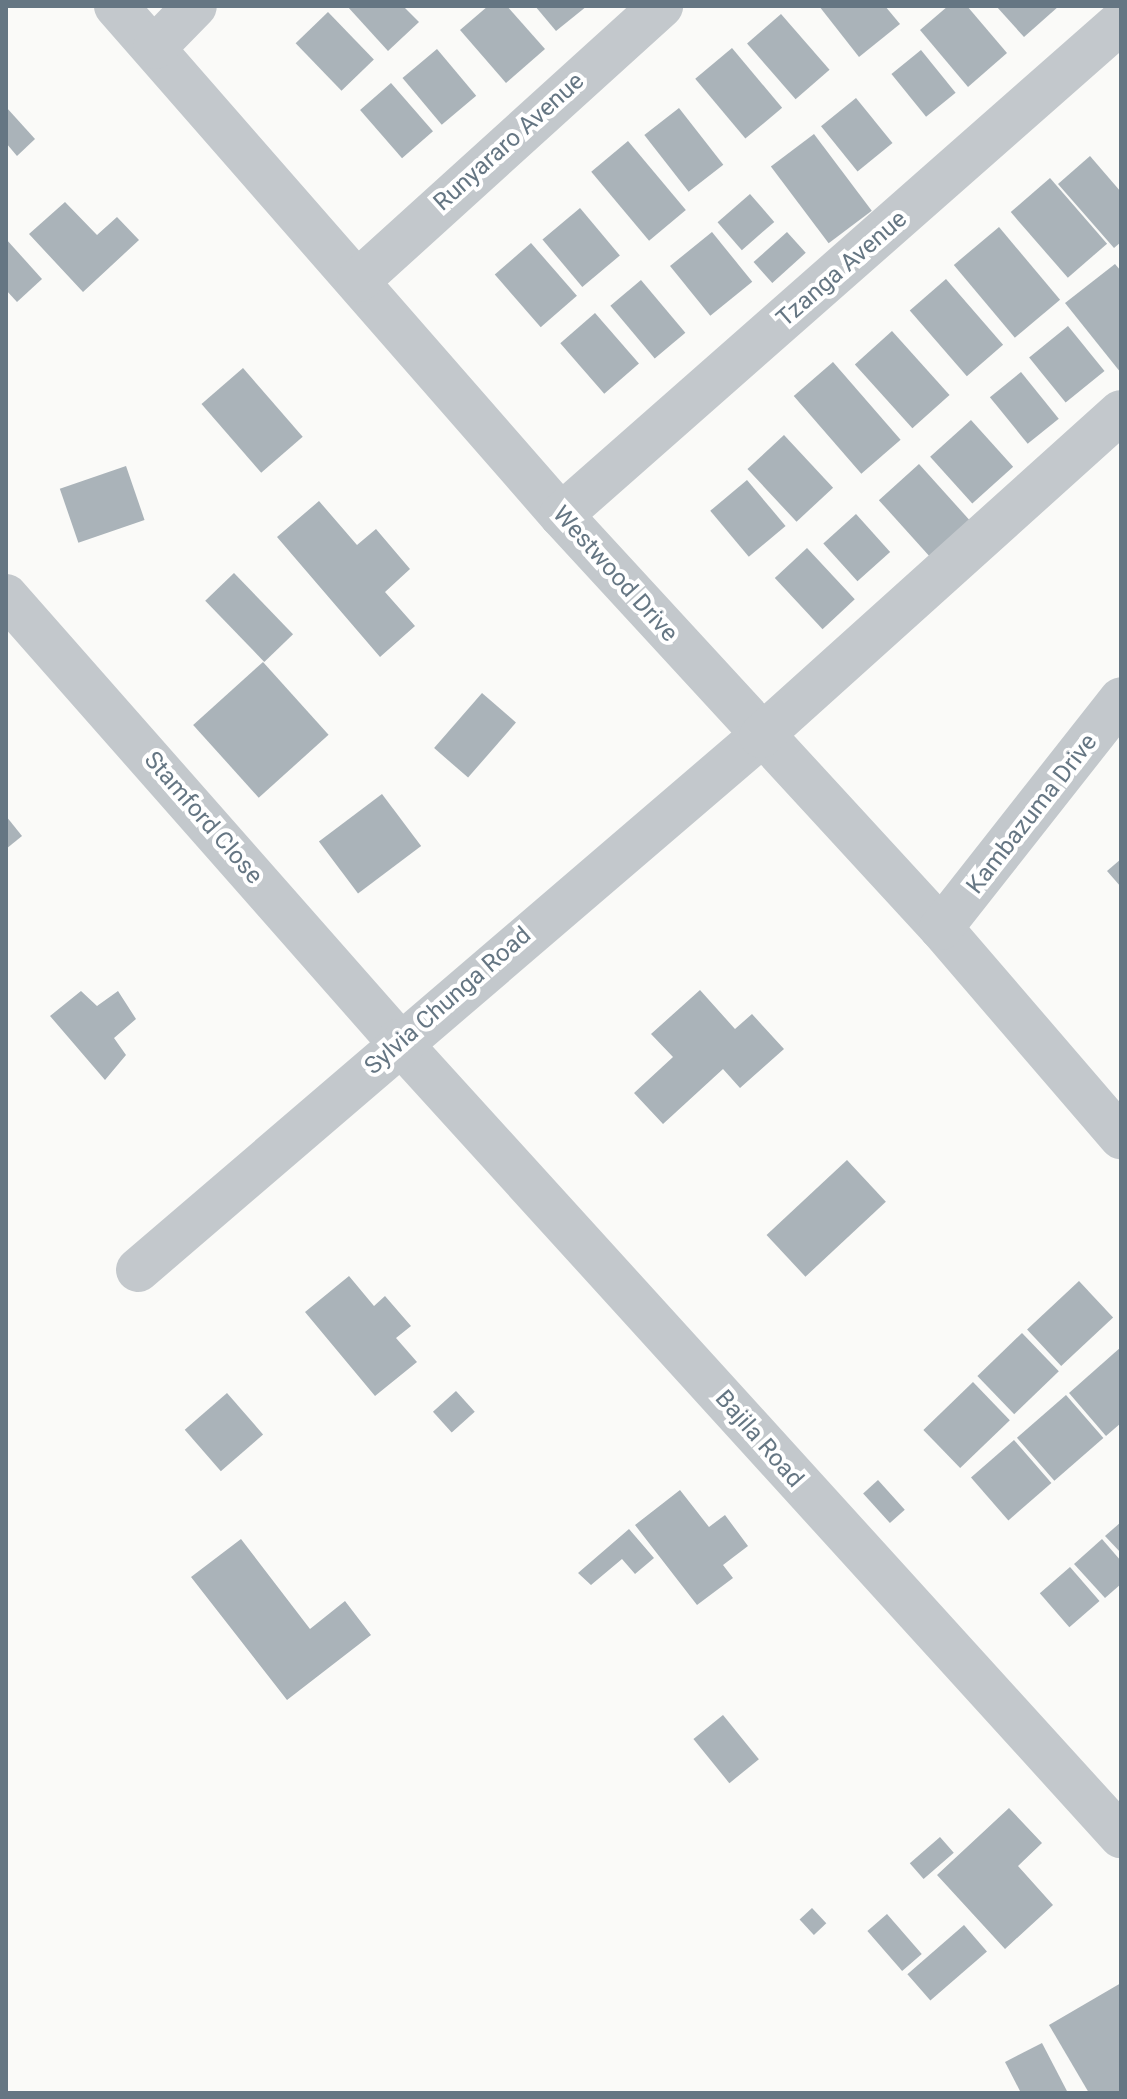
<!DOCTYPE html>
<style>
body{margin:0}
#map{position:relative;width:1127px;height:2099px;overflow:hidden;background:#fafaf8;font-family:Roboto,sans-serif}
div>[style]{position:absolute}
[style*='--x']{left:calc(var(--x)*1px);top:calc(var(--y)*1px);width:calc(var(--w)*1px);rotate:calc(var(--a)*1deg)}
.building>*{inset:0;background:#aab3b9;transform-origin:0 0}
.minor>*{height:44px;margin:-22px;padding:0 22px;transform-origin:22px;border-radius:22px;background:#c3c8cc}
span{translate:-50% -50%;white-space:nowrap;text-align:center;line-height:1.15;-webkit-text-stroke:8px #fff;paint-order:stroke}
.street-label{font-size:24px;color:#657683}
.frame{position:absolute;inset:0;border:8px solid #657683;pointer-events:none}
</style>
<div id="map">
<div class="building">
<div style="clip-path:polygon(347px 6px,403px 6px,419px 22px,388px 51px)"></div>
<div style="clip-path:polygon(488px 6px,507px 6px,545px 49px,506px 83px,460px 30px)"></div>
<div style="clip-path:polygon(535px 6px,587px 6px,556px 31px)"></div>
<div style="clip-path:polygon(819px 6px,885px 6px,900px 24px,859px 57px)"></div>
<div style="clip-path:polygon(948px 6px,967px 6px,1007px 53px,968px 87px,920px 30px)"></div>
<div style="clip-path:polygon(996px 6px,1059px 6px,1024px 37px)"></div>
<div style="left:328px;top:12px;width:66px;height:45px;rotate:46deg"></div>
<div style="left:781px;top:14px;width:74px;height:45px;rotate:49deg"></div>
<div style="left:732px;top:48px;width:78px;height:48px;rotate:50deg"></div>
<div style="left:437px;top:49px;width:61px;height:45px;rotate:50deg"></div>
<div style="left:921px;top:50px;width:55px;height:38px;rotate:51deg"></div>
<div style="left:391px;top:83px;width:64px;height:41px;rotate:49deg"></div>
<div style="left:856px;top:98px;width:58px;height:45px;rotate:51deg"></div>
<div style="clip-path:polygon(6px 107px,35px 139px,17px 156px,6px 143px)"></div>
<div style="left:679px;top:108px;width:72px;height:44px;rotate:52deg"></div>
<div style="left:814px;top:134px;width:96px;height:54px;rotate:53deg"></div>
<div style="left:628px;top:141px;width:90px;height:48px;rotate:50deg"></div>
<div style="clip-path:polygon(1090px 156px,1121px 192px,1121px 242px,1114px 248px,1058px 184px)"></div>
<div style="left:1050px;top:178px;width:87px;height:52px;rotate:49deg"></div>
<div style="left:750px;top:194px;width:37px;height:43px;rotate:49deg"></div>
<div style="clip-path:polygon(65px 202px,97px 235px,117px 217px,139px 240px,83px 292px,29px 234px)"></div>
<div style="left:580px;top:208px;width:62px;height:49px;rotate:50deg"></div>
<div style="left:999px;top:227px;width:95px;height:59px;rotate:50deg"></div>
<div style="left:712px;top:232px;width:64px;height:54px;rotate:51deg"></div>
<div style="left:787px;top:232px;width:28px;height:45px;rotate:48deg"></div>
<div style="clip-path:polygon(6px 239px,42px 279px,17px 302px,6px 290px)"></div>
<div style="left:531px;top:243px;width:70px;height:48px;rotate:49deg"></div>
<div style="clip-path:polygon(1115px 264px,1121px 271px,1121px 373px,1065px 303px)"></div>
<div style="left:946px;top:279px;width:87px;height:48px;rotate:49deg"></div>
<div style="left:641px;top:280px;width:69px;height:40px;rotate:50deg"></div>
<div style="left:595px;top:313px;width:67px;height:46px;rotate:49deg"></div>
<div style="left:1068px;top:326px;width:58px;height:50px;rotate:51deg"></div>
<div style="left:892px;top:331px;width:86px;height:50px;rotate:48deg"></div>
<div style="left:833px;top:362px;width:103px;height:52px;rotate:49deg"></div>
<div style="left:243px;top:368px;width:91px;height:55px;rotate:49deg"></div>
<div style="left:1021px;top:372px;width:60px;height:40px;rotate:51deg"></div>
<div style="left:971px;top:420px;width:63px;height:55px;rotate:48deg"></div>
<div style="left:784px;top:435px;width:72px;height:50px;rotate:47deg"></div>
<div style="left:919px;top:464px;width:81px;height:54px;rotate:48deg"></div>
<div style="left:126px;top:466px;width:57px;height:70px;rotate:71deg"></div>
<div style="left:747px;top:480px;width:60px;height:48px;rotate:50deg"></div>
<div style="clip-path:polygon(319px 501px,357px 545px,376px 529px,410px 569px,385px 592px,415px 626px,380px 657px,277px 537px)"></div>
<div style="left:856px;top:514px;width:51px;height:44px;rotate:48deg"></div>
<div style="left:807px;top:548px;width:70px;height:44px;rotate:47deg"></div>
<div style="left:234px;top:573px;width:85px;height:40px;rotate:46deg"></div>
<div style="left:263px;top:662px;width:98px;height:94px;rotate:48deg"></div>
<div style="left:482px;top:693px;width:45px;height:73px;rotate:41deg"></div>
<div style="left:382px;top:794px;width:65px;height:79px;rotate:53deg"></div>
<div style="clip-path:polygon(6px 816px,22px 836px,6px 849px)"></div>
<div style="clip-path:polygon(1121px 859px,1121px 887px,1107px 871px)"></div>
<div style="clip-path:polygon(700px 990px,735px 1029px,752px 1014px,784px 1049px,740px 1088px,723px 1069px,663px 1124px,634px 1093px,673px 1057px,651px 1034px)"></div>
<div style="clip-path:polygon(81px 991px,97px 1006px,118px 991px,136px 1019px,114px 1038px,126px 1055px,105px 1080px,50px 1016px)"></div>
<div style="left:847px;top:1160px;width:57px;height:110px;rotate:47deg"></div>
<div style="clip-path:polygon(349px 1276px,374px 1306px,385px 1296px,411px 1326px,396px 1338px,417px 1362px,375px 1396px,305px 1312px)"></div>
<div style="left:1079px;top:1281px;width:50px;height:71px;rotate:47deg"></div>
<div style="left:1022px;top:1333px;width:53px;height:62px;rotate:46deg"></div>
<div style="clip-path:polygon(1121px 1347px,1121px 1423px,1106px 1436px,1069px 1393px)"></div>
<div style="left:973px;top:1382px;width:53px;height:69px;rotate:46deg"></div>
<div style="left:456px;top:1391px;width:28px;height:31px;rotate:48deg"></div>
<div style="left:227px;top:1393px;width:55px;height:56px;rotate:49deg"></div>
<div style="left:1066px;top:1395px;width:57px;height:65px;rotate:49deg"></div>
<div style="left:1014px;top:1440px;width:57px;height:57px;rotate:49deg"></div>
<div style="left:878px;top:1480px;width:40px;height:20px;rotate:48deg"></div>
<div style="clip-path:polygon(680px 1490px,709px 1527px,725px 1515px,748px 1546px,723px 1565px,733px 1578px,697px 1605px,635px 1525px)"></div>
<div style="clip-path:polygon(1121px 1522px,1121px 1553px,1105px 1536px)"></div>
<div style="clip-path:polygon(629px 1529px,654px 1558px,635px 1574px,622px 1559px,591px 1585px,578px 1573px)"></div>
<div style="clip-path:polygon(241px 1539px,310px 1629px,345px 1601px,371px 1635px,287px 1700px,191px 1577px)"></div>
<div style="clip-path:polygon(1102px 1539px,1121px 1561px,1121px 1584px,1105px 1598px,1074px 1564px)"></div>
<div style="left:1070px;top:1567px;width:45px;height:40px;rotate:49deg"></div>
<div style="left:723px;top:1715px;width:57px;height:38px;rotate:51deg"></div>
<div style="clip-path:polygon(1009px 1808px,1042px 1843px,1018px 1866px,1053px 1905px,1005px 1949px,937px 1875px)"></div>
<div style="left:940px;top:1837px;width:21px;height:40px;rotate:49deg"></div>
<div style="left:812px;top:1908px;width:21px;height:17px;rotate:47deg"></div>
<div style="left:887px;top:1914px;width:53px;height:26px;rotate:49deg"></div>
<div style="left:964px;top:1925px;width:35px;height:75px;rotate:49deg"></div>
<div style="clip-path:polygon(1121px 1983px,1121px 2093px,1089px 2093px,1049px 2025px)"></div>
<div style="clip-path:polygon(1042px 2043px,1068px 2093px,1021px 2093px,1005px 2062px)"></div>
</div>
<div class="minor">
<div style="--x:116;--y:6;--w:676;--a:48.84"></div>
<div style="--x:561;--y:515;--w:561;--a:47.38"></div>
<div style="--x:941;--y:928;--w:276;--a:49.3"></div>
<div style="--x:155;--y:47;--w:57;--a:-45.7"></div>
<div style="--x:359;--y:280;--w:408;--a:-42.2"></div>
<div style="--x:561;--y:515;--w:746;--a:-41.36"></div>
<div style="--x:6;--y:596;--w:593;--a:48.62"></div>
<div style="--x:398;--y:1041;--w:1075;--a:47.72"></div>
<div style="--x:941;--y:928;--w:291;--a:-51.8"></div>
<div style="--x:138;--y:1270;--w:821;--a:-40.6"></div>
<div style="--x:761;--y:736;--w:484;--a:-42"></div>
</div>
<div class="street-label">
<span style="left:509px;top:142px;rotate:-42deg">Runyararo Avenue</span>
<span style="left:842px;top:269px;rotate:-41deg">Tzanga Avenue</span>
<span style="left:615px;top:574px;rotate:48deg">Westwood Drive</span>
<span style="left:1032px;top:814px;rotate:-52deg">Kambazuma Drive</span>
<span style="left:203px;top:818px;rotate:49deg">Stamford Close</span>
<span style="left:448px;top:1001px;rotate:-41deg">Sylvia Chunga Road</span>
<span style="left:759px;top:1439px;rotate:49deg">Bajila Road</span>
</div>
<div class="frame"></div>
</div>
